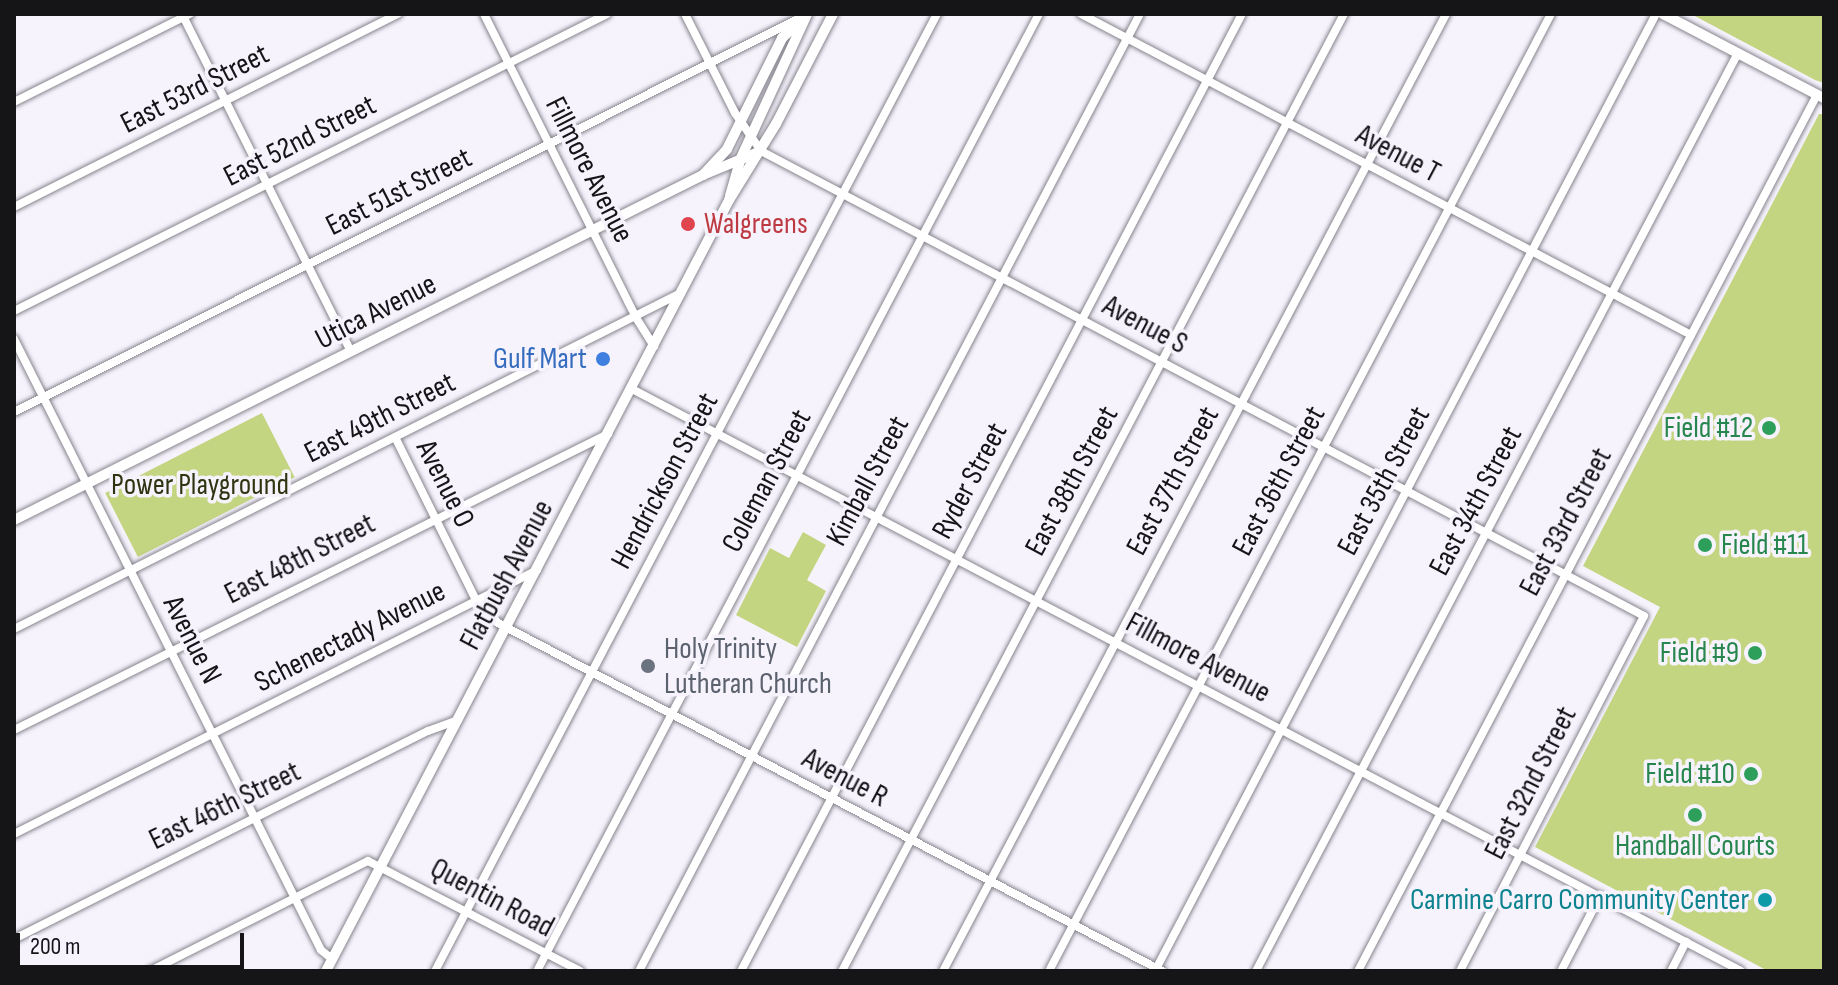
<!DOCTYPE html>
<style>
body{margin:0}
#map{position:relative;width:1838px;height:985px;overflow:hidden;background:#f6f3fd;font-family:"Sofia Sans Condensed",sans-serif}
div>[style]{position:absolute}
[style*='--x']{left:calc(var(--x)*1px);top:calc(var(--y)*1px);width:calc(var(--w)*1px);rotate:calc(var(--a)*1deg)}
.green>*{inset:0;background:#c4d582;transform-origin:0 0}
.roads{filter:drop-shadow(0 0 2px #87848d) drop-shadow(0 0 2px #87848d)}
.minor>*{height:8px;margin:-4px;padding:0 4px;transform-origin:4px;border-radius:4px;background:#fff}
.major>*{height:10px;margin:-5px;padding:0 5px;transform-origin:5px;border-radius:5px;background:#fff}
.dots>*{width:22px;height:22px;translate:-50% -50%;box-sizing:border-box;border:4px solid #f6f3fd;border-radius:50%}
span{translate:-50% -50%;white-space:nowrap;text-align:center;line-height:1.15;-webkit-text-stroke:7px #f6f3fd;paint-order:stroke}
.street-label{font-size:30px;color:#151417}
.health-label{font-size:30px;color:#be3a42}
.left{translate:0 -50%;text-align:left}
.shop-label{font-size:30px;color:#366cbe}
.right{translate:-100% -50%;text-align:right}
.leisure-label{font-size:30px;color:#27864d}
.park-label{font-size:30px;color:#2f3510}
.worship-label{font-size:30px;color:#5b616d}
.culture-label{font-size:30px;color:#0d838f}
.frame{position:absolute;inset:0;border:16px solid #151417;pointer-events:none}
.scale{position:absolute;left:16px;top:933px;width:228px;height:36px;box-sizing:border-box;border:4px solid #151417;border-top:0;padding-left:10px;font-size:24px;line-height:28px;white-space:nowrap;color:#151417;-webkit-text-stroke:6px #f6f3fd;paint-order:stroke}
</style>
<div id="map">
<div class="green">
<div style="clip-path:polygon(1691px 14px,1824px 14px,1824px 83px,1815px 80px)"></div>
<div style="clip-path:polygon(1819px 114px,1824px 114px,1824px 971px,1768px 971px,1535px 847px,1660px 607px,1583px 566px)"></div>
<div style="left:262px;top:413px;width:72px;height:176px;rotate:63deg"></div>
<div style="clip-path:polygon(803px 532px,826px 545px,807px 580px,826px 591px,797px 647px,736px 615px,770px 548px,789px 558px)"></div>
</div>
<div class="roads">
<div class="minor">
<div style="--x:182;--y:14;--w:377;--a:63.4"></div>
<div style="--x:484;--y:14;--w:338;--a:63.4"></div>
<div style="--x:635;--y:316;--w:36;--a:58"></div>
<div style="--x:685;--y:14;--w:111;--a:63.2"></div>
<div style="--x:735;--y:113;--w:46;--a:55.6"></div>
<div style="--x:761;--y:151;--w:998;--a:27.77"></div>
<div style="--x:1644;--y:616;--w:400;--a:117.4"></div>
<div style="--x:1081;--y:14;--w:689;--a:27.75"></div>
<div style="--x:14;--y:102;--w:197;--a:-26.6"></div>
<div style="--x:14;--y:207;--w:430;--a:-26.7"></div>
<div style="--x:14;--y:311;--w:663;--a:-26.6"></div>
<div style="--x:14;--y:339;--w:684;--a:63.32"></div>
<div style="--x:321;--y:950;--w:14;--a:39"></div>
<div style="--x:632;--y:389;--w:1252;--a:27.69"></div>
<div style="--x:14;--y:412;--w:879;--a:-26.62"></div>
<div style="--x:395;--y:437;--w:182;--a:63.6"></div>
<div style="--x:476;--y:600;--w:32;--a:46"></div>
<div style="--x:498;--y:623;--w:750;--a:27.66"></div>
<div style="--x:14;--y:629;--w:747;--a:-26.74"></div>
<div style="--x:14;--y:730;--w:664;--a:-26.49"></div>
<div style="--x:14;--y:834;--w:586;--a:-26.78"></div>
<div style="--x:14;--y:939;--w:463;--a:-26.7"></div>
<div style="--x:428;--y:731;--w:32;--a:-20"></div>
<div style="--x:150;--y:971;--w:244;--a:-26.8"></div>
<div style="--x:368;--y:861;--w:239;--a:27.4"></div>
<div style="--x:435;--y:971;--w:1081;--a:-62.32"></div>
<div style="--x:537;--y:971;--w:1081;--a:-62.32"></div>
<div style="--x:639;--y:971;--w:1080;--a:-62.37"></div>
<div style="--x:741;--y:971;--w:1080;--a:-62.37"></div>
<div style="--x:842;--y:971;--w:1081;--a:-62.32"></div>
<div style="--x:943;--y:971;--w:1081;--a:-62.27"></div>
<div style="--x:1049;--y:971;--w:1081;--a:-62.32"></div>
<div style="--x:1155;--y:971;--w:1080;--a:-62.37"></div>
<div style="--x:1256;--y:971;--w:1037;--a:-62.3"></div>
<div style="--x:1358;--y:971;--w:989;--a:-62.35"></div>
<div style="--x:1561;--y:971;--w:85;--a:-62.5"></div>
<div style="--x:1671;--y:971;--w:33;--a:-63"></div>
</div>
<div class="major">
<div style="--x:1663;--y:14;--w:182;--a:27.6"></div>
<div style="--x:703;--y:175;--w:35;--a:-47"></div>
<div style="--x:727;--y:149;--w:124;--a:-63.6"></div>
<div style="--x:782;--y:38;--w:26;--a:-43"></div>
<div style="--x:730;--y:196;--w:37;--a:-74"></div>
<div style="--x:740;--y:160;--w:161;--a:-65.3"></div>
<div style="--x:14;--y:520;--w:771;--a:-26.6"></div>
<div style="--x:703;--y:175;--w:63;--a:-22.5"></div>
<div style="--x:326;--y:971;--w:870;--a:-62.4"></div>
<div style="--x:729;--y:200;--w:89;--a:-58.3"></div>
<div style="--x:776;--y:124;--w:124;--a:-62.6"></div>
</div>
</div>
<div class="dots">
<div style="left:688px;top:224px;background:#e0444e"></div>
<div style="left:603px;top:359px;background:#3f7fe0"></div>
<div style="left:1769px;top:428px;background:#2e9e5b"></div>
<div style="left:1705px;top:545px;background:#2e9e5b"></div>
<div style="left:1755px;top:653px;background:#2e9e5b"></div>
<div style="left:648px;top:666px;background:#6b7280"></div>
<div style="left:1751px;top:774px;background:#2e9e5b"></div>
<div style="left:1695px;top:815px;background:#2e9e5b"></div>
<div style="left:1765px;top:900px;background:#0f9aa8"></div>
</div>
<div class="street-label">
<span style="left:195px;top:89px;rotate:-27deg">East 53rd Street</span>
<span style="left:300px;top:141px;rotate:-27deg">East 52nd Street</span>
<span style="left:1398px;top:154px;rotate:28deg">Avenue T</span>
<span style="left:589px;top:170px;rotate:63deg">Fillmore Avenue</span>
<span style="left:399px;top:192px;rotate:-27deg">East 51st Street</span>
<span style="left:376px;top:312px;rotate:-27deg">Utica Avenue</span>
<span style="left:1145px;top:325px;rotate:28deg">Avenue S</span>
<span style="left:380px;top:418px;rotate:-27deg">East 49th Street</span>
<span style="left:665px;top:481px;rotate:-62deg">Hendrickson Street</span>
<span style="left:767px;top:481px;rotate:-62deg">Coleman Street</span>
<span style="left:868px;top:481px;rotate:-62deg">Kimball Street</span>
<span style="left:970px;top:481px;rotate:-62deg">Ryder Street</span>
<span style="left:1072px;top:481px;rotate:-62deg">East 38th Street</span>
<span style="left:1173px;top:481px;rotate:-62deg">East 37th Street</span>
<span style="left:1279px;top:481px;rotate:-62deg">East 36th Street</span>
<span style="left:1384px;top:481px;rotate:-62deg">East 35th Street</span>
<span style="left:445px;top:484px;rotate:63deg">Avenue O</span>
<span style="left:1476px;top:501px;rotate:-62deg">East 34th Street</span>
<span style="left:1566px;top:522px;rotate:-62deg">East 33rd Street</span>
<span style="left:300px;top:559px;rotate:-27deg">East 48th Street</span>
<span style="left:507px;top:575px;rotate:-62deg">Flatbush Avenue</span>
<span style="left:350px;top:637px;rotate:-27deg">Schenectady Avenue</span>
<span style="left:192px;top:640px;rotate:63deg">Avenue N</span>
<span style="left:1198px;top:658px;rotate:28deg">Fillmore Avenue</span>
<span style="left:845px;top:778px;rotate:28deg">Avenue R</span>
<span style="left:1531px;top:783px;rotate:-63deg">East 32nd Street</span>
<span style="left:225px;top:806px;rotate:-26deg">East 46th Street</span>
<span style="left:492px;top:898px;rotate:28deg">Quentin Road</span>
</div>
<div class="health-label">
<span class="left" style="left:704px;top:224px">Walgreens</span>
</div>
<div class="shop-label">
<span class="right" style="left:587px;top:359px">Gulf Mart</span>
</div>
<div class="leisure-label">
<span class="right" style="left:1753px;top:428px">Field #12</span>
<span class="left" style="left:1721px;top:545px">Field #11</span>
<span class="right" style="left:1739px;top:653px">Field #9</span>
<span class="right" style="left:1735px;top:774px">Field #10</span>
<span style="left:1695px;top:846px">Handball Courts</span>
</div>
<div class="park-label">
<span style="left:200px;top:485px">Power Playground</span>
</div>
<div class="worship-label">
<span class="left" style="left:664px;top:666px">Holy Trinity<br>Lutheran Church</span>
</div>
<div class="culture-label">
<span class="right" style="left:1749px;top:900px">Carmine Carro Community Center</span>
</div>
<div class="frame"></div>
<div class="scale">200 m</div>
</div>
